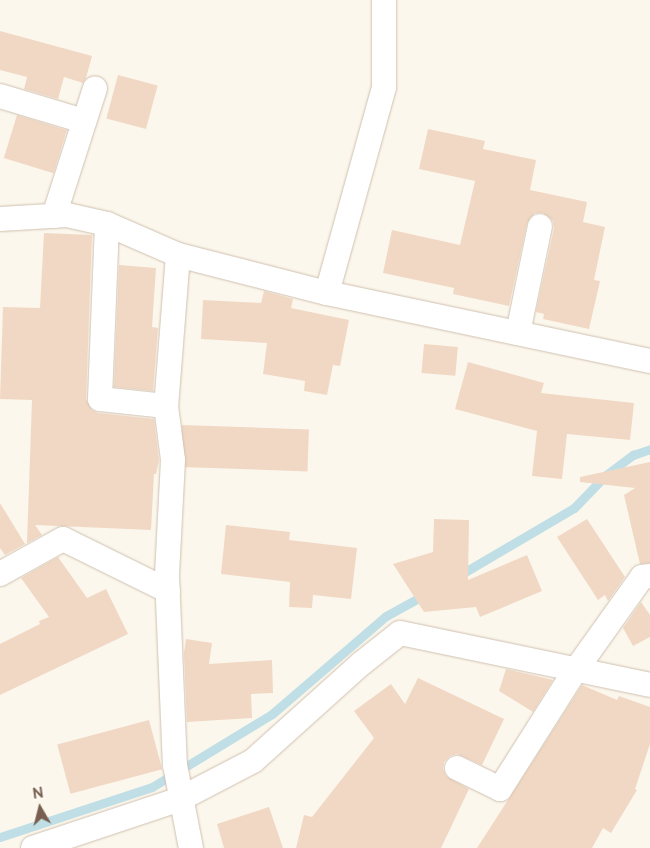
<!DOCTYPE html>
<style>
body{margin:0}
#map{position:relative;width:650px;height:848px;overflow:hidden;background:#fcf7ec;font-family:Raleway,sans-serif}
div>[style]{position:absolute}
[style*='--x']{left:calc(var(--x)*1px);top:calc(var(--y)*1px);width:calc(var(--w)*1px);rotate:calc(var(--a)*1deg)}
.stream>*{height:9px;margin:-4.5px;padding:0 4.5px;transform-origin:4.5px;border-radius:4.5px;background:#c0dee6}
.building>*{inset:0;background:#f1d8c4;transform-origin:0 0}
.roads{filter:drop-shadow(0 0 1px #cfc0b1) drop-shadow(0 0 1px #cfc0b1)}
.minor>*{height:24px;margin:-12px;padding:0 12px;transform-origin:12px;border-radius:12px;background:#fff}
span{translate:-50% -50%;white-space:nowrap;text-align:center;line-height:1.15;-webkit-text-stroke:4px #fefaf3;paint-order:stroke}
.north{position:absolute;left:15px;top:783px;width:50px;height:50px;-webkit-text-stroke:4px #fefaf3;paint-order:stroke;rotate:352deg;font-size:14px;font-weight:700;line-height:20px;text-align:center;color:#785f4f}
.north::after{content:'';display:block;margin:auto;width:18px;height:22px;background:#785f4f;clip-path:polygon(50% 0,100% 100%,50% 72%,0 100%)}
</style>
<div id="map">
<div class="stream">
<div style="--x:458;--y:576;--w:134;--a:-30.4"></div>
<div style="--x:574;--y:508;--w:46;--a:-45.9"></div>
<div style="--x:606;--y:475;--w:34;--a:-37"></div>
<div style="--x:633;--y:455;--w:18;--a:-19"></div>
<div style="--x:0;--y:837;--w:160;--a:-18.2"></div>
<div style="--x:152;--y:787;--w:140;--a:-31.3"></div>
<div style="--x:272;--y:714;--w:150;--a:-40.7"></div>
<div style="--x:386;--y:616;--w:43;--a:-28.9"></div>
</div>
<div class="building">
<div style="clip-path:polygon(0 31px,92px 56px,86px 78px,83px 83px,64px 77px,58px 99px,24px 89px,27px 77px,0 70px)"></div>
<div style="left:118px;top:75px;width:41px;height:45px;rotate:15deg"></div>
<div style="left:17px;top:115px;width:52px;height:45px;rotate:17deg"></div>
<div style="clip-path:polygon(428px 129px,485px 141px,483px 149px,536px 160px,530px 190px,587px 202px,583px 222px,605px 227px,594px 280px,600px 281px,589px 329px,543px 319px,544px 314px,536px 312px,554px 228px,553px 221px,543px 213px,535px 213px,527px 223px,509px 306px,453px 294px,454px 288px,383px 273px,392px 230px,460px 245px,475px 181px,419px 169px)"></div>
<div style="clip-path:polygon(44px 233px,92px 235px,86px 399px,92px 410px,98px 413px,154px 419px,159px 461px,156px 474px,154px 474px,151px 530px,35px 525px,42px 535px,27px 543px,32px 400px,0 399px,3px 307px,40px 308px)"></div>
<div style="clip-path:polygon(119px 265px,156px 268px,152px 327px,158px 328px,153px 391px,114px 387px)"></div>
<div style="clip-path:polygon(264px 291px,293px 299px,291px 308px,349px 320px,340px 366px,333px 365px,327px 395px,304px 391px,305px 381px,263px 374px,267px 343px,201px 339px,203px 300px,261px 303px)"></div>
<div style="left:424px;top:344px;width:34px;height:29px;rotate:5deg"></div>
<div style="clip-path:polygon(468px 362px,544px 383px,541px 393px,634px 403px,630px 440px,567px 434px,562px 479px,532px 476px,537px 431px,455px 409px)"></div>
<div style="left:182px;top:425px;width:127px;height:42px;rotate:2deg"></div>
<div style="clip-path:polygon(650px 462px,650px 563px,640px 564px,624px 495px,635px 488px,580px 482px,580px 477px)"></div>
<div style="clip-path:polygon(0 503px,25px 544px,5px 555px,0 548px)"></div>
<div style="clip-path:polygon(434px 519px,469px 520px,468px 580px,527px 555px,542px 591px,480px 617px,476px 607px,424px 612px,393px 564px,433px 552px)"></div>
<div style="clip-path:polygon(587px 519px,625px 577px,608px 601px,605px 595px,598px 600px,557px 537px)"></div>
<div style="clip-path:polygon(226px 525px,290px 532px,289px 540px,357px 548px,351px 599px,313px 595px,312px 608px,289px 607px,290px 582px,221px 574px)"></div>
<div style="clip-path:polygon(58px 557px,87px 598px,106px 589px,128px 634px,0 695px,0 644px,40px 624px,39px 621px,49px 617px,21px 578px)"></div>
<div style="clip-path:polygon(641px 602px,650px 615px,650px 637px,633px 646px,623px 628px)"></div>
<div style="clip-path:polygon(186px 639px,212px 643px,209px 664px,272px 660px,273px 693px,251px 694px,252px 718px,187px 722px,184px 653px)"></div>
<div style="clip-path:polygon(506px 669px,553px 680px,533px 712px,499px 691px)"></div>
<div style="clip-path:polygon(418px 678px,504px 719px,482px 765px,457px 754px,450px 756px,444px 762px,443px 769px,446px 776px,469px 789px,441px 848px,296px 848px,304px 815px,312px 817px,374px 738px,354px 711px,391px 684px,405px 704px)"></div>
<div style="clip-path:polygon(582px 685px,617px 700px,619px 696px,650px 707px,650px 744px,635px 789px,637px 790px,611px 833px,603px 828px,592px 848px,477px 848px)"></div>
<div style="left:149px;top:720px;width:51px;height:95px;rotate:75deg"></div>
<div style="clip-path:polygon(269px 807px,283px 848px,224px 848px,217px 824px)"></div>
</div>
<div class="roads">
<div class="minor">
<div style="--x:0;--y:96;--w:88;--a:16.6"></div>
<div style="--x:54;--y:216;--w:134;--a:-72.2"></div>
<div style="--x:0;--y:219;--w:67;--a:-3.4"></div>
<div style="--x:67;--y:215;--w:41;--a:12.7"></div>
<div style="--x:107;--y:224;--w:77;--a:23.6"></div>
<div style="--x:178;--y:255;--w:154;--a:14.3"></div>
<div style="--x:327;--y:293;--w:330;--a:11.9"></div>
<div style="--x:107;--y:224;--w:175;--a:92.3"></div>
<div style="--x:100;--y:399;--w:66;--a:6.1"></div>
<div style="--x:178;--y:255;--w:151;--a:94.5"></div>
<div style="--x:166;--y:406;--w:54;--a:82.6"></div>
<div style="--x:173;--y:460;--w:116;--a:93"></div>
<div style="--x:167;--y:576;--w:189;--a:87.6"></div>
<div style="--x:175;--y:765;--w:85;--a:79.1"></div>
<div style="--x:327;--y:293;--w:214;--a:-74.5"></div>
<div style="--x:384;--y:87;--w:87;--a:-90"></div>
<div style="--x:518;--y:333;--w:109;--a:-78.4"></div>
<div style="--x:0;--y:574;--w:72;--a:-29.1"></div>
<div style="--x:63;--y:539;--w:117;--a:26.3"></div>
<div style="--x:457;--y:768;--w:48;--a:26"></div>
<div style="--x:500;--y:789;--w:140;--a:-57.6"></div>
<div style="--x:575;--y:671;--w:115;--a:-54.5"></div>
<div style="--x:642;--y:577;--w:8;--a:-7"></div>
<div style="--x:33;--y:848;--w:155;--a:-18.4"></div>
<div style="--x:180;--y:799;--w:82;--a:-27.5"></div>
<div style="--x:253;--y:761;--w:147;--a:-42"></div>
<div style="--x:362;--y:663;--w:48;--a:-38.3"></div>
<div style="--x:400;--y:633;--w:255;--a:11.7"></div>
</div>
</div>
<div class="north">N</div>
</div>
